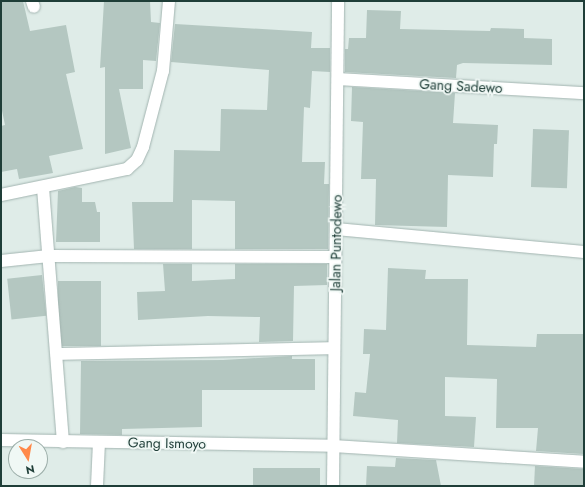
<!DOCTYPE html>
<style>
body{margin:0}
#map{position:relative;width:585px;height:487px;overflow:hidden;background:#dfece8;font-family:Jost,sans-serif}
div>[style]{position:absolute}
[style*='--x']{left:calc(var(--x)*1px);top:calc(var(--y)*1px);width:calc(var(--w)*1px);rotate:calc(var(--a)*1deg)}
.building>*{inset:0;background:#b4c7c1;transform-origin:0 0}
.roads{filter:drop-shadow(0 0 1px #a2b4b0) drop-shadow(0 0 1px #a2b4b0)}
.minor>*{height:12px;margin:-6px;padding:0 6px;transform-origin:6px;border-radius:6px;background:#fff}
span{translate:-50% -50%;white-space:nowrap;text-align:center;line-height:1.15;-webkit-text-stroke:3.5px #f0f8f5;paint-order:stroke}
.street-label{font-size:14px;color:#1f3e38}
.frame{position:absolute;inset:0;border:2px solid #1f3e38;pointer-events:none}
.north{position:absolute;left:8px;top:439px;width:40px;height:40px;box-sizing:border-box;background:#f0f8f5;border:1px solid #9caea9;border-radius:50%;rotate:169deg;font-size:11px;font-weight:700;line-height:16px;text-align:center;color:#1f3e38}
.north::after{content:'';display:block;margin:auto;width:14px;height:18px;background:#ff894a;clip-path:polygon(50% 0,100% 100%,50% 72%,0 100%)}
</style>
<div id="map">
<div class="building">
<div style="clip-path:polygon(1px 1px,23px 1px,30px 31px,66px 25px,75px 72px,66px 74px,83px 149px,49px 156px,53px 173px,19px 179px,17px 169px,1px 172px,1px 126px,5px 125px,1px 106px)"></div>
<div style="clip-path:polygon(104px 1px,150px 1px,151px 22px,160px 23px,156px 61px,143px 60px,143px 89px,119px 89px,131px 148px,105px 154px,105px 67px,100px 68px)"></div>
<div style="clip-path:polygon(367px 10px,401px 11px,400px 29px,490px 31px,491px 28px,524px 29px,524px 38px,552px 39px,552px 65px,463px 63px,457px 65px,456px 78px,345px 72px,345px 49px,348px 49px,349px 38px,366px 38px)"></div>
<div style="clip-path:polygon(175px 24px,312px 32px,311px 48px,330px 48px,330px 72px,312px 71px,310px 108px,304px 107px,302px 162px,325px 162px,324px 184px,329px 184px,328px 249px,235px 249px,235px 201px,192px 200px,192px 249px,134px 249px,132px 202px,173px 202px,174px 150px,220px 151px,221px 109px,267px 110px,269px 70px,171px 62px)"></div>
<div style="clip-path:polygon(352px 87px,455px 93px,453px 123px,498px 125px,497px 144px,494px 144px,493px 177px,448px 175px,447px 227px,375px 225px,376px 179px,361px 179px,363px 122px,351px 121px)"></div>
<div style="left:533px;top:129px;width:36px;height:58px;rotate:2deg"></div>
<div style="clip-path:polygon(75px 187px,82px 188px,82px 202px,95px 202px,97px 212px,100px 212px,100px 242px,56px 242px,58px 191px)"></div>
<div style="clip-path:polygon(163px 264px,192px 264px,192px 281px,235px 279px,235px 264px,327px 264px,327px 285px,294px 286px,293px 341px,259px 342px,260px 317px,208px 316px,138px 320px,137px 292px,165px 291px)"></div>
<div style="clip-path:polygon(388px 268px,426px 270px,425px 279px,468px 279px,467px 345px,536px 347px,537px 334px,584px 334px,584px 454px,536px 451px,538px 428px,496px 428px,497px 379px,445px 377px,445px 416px,476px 417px,474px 447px,397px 443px,398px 420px,353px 416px,355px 392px,366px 393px,370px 354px,363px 354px,364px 329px,386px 330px)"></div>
<div style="left:42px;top:275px;width:41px;height:35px;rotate:84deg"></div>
<div style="left:101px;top:281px;width:65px;height:43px;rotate:90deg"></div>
<div style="clip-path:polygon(292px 356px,292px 359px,315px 359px,315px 390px,202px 390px,202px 427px,122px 429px,122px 435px,80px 434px,81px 361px,223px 360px)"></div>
<div style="clip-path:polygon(396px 458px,436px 460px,441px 486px,366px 486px,367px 466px,395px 467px)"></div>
<div style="clip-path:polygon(535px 466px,584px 469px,584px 486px,534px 486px)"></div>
<div style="left:320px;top:468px;width:18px;height:67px;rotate:90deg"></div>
</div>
<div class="roads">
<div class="minor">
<div style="--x:32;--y:1;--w:6;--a:72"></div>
<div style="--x:339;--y:79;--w:245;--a:3.3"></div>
<div style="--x:43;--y:188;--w:255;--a:85.5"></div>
<div style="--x:1;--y:195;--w:129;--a:-11.7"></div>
<div style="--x:127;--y:169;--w:13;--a:-42"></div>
<div style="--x:137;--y:160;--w:14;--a:-65"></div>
<div style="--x:143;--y:147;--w:79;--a:-75.3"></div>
<div style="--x:163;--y:71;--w:70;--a:-85.1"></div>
<div style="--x:336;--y:229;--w:249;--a:5.3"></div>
<div style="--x:1;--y:261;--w:48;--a:-5.9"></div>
<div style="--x:49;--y:256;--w:286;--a:0.2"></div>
<div style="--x:57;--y:354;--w:277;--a:-1.2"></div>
<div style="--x:1;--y:440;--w:332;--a:1"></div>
<div style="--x:333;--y:446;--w:252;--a:3.6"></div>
<div style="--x:97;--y:486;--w:44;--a:-87.4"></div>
<div style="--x:333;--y:486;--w:485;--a:-89.4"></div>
</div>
</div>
<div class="street-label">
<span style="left:461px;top:86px;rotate:3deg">Gang Sadewo</span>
<span style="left:336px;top:243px;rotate:-89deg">Jalan Puntodewo</span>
<span style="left:167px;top:443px;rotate:1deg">Gang Ismoyo</span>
</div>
<div class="frame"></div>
<div class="north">N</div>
</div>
